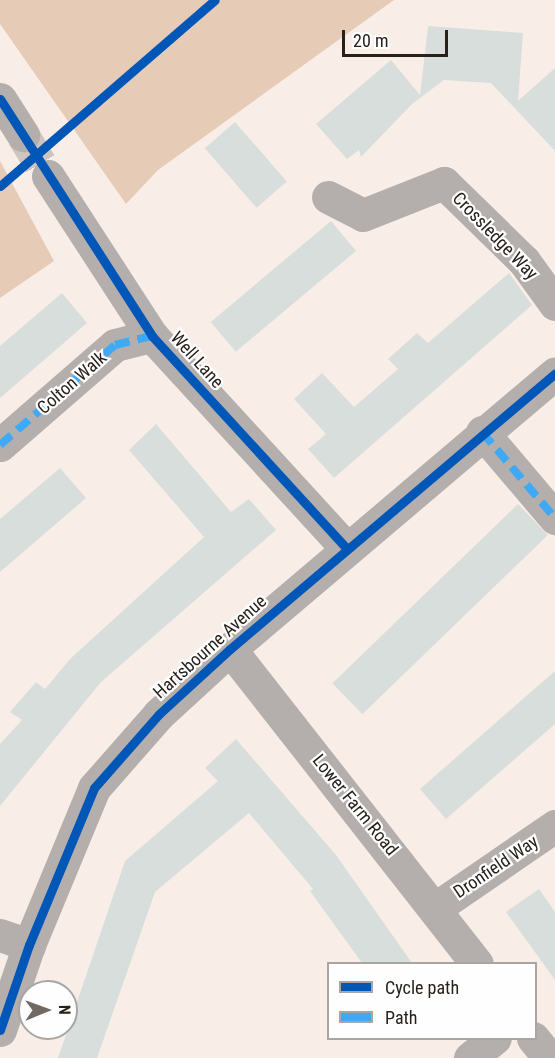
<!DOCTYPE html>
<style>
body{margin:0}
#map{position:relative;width:555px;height:1058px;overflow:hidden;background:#f8eee7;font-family:"Roboto Condensed",sans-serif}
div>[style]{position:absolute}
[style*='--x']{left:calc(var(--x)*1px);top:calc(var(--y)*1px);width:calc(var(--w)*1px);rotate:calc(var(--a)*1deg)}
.forest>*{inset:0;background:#e6cbb7}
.building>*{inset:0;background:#d7dedc;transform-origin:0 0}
.minor-tunnel>*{height:33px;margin-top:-16.5px;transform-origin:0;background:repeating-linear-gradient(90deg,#cec5be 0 33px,transparent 0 49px)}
.minor>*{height:33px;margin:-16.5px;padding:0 16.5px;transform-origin:16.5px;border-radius:16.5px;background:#b4afac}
.quiet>*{height:8px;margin-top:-4px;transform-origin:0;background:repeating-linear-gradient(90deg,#3fa9f5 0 15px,transparent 0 23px)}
.cycleway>*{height:9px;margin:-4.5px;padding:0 4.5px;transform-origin:4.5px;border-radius:4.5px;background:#0057b8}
span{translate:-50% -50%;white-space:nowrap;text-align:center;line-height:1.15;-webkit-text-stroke:4.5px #fefefe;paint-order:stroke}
.street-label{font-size:18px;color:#27201b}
.legend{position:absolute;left:327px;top:962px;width:210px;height:78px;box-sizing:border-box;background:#fefefe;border:2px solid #a8a5a3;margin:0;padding:8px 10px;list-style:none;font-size:18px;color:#27201b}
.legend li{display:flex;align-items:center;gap:12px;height:30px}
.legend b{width:30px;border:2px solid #a8a5a3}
.north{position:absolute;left:18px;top:980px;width:60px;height:60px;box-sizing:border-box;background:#fefefe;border:2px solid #a8a5a3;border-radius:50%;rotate:89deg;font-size:16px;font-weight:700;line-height:24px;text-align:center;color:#27201b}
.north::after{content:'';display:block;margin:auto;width:21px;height:27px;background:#706862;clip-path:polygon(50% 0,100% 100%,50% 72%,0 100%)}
.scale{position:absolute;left:342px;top:30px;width:106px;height:27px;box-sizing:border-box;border:3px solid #27201b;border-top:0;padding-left:8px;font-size:18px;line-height:21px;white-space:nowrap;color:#27201b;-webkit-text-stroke:4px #fefefe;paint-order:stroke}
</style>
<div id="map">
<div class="forest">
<div style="clip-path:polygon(0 0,394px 0,158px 170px,126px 204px,0 24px)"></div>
<div style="clip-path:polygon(0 161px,54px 261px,0 298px)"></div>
</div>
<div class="building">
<div style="clip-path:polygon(428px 26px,523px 33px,518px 101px,555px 68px,555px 151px,491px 83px,444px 80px,412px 104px,361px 157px,359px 150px,347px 159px,316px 124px,391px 60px,420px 95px)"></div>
<div style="left:235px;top:122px;width:79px;height:40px;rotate:49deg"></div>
<div style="left:331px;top:221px;width:39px;height:157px;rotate:50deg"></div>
<div style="clip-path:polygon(509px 273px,532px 305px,334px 478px,308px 449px,326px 434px,294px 399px,322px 373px,354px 407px,398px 369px,388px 359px,417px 333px,428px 343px)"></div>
<div style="clip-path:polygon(62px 293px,87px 323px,0 398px,0 346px)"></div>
<div style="clip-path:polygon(156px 424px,231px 512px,249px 499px,276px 530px,101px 682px,0 806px,0 744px,22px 720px,10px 712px,36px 682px,45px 689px,70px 659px,204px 537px,129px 450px)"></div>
<div style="clip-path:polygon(60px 468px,86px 498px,0 572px,0 519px)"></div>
<div style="left:518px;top:504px;width:43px;height:258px;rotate:46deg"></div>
<div style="clip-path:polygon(555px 671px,555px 724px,446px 819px,420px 789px)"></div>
<div style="clip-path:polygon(236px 739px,336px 855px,412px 963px,362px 963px,310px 891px,313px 889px,249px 813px,155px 892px,97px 1058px,58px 1058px,125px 861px,218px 781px,205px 768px)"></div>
<div style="clip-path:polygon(539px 889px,555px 912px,555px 980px,506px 912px)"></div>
</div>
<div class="minor-tunnel">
<div style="--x:23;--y:135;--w:48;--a:58.6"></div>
</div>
<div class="minor">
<div style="--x:0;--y:99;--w:43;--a:57.4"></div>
<div style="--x:48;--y:176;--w:191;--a:57"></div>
<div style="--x:152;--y:336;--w:287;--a:47.5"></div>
<div style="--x:328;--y:197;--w:39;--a:27"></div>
<div style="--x:363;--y:215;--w:87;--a:-21.6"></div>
<div style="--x:444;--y:183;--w:112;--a:44.3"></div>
<div style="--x:524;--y:261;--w:53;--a:54.2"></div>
<div style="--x:482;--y:432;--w:113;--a:49.7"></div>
<div style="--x:0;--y:445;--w:152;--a:-41"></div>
<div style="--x:115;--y:345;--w:38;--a:-14"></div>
<div style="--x:230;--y:649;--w:400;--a:51.9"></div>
<div style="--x:437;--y:907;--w:143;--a:-34.5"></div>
<div style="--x:0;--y:935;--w:31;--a:19"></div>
<div style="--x:0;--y:1030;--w:90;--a:-71.2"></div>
<div style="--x:29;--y:945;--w:170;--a:-67.5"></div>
<div style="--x:94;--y:788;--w:98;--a:-48.7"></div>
<div style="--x:159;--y:714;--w:96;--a:-42.5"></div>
<div style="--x:230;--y:649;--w:426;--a:-40.3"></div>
<div style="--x:533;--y:1038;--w:26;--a:51"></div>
<div style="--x:470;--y:1058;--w:32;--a:-39"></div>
</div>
<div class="quiet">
<div style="--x:482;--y:432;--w:113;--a:49.7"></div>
<div style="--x:0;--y:445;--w:152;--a:-41"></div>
<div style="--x:115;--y:345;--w:38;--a:-14"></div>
</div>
<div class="cycleway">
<div style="--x:0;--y:99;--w:282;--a:57.3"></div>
<div style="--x:152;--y:336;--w:287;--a:47.5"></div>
<div style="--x:0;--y:186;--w:284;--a:-40.9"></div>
<div style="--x:0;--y:1030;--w:90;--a:-71.2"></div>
<div style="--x:29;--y:945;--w:170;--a:-67.5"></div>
<div style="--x:94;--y:788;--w:98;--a:-48.7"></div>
<div style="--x:159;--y:714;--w:96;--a:-42.5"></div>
<div style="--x:230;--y:649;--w:426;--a:-40.3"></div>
</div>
<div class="street-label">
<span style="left:495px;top:236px;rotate:46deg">Crossledge Way</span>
<span style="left:197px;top:360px;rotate:48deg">Well Lane</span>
<span style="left:72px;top:383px;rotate:-41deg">Colton Walk</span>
<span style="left:210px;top:647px;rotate:-42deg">Hartsbourne Avenue</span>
<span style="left:355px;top:805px;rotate:51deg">Lower Farm Road</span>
<span style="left:496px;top:867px;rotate:-34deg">Dronfield Way</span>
</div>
<ul class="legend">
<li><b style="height:8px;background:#0057b8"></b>Cycle path</li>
<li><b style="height:8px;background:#3fa9f5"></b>Path</li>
</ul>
<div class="north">N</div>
<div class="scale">20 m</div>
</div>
